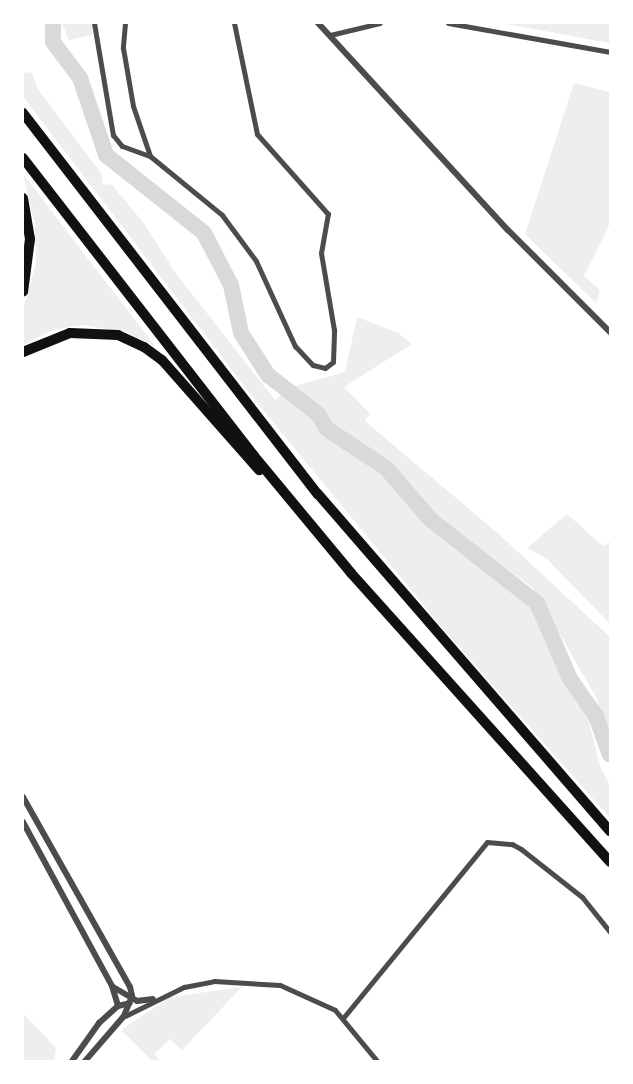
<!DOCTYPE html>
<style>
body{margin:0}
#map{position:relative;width:633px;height:1084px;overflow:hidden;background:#fff;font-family:Karla,sans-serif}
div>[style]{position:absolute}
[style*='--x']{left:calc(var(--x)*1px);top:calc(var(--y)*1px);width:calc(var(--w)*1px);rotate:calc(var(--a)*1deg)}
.green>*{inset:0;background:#eee}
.river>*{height:16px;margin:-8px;padding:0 8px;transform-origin:8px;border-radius:8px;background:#d9d9d9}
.minor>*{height:5px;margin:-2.5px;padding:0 2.5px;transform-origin:2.5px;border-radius:2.5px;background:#4c4c4c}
.tertiary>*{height:6px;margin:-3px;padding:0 3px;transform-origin:3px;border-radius:3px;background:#4c4c4c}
.motorway>*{height:10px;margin:-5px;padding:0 5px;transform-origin:5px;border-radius:5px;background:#111}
span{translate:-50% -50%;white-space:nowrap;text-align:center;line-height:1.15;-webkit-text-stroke:7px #fff;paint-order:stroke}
.frame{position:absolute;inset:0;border:24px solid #fff;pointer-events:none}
</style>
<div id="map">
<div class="green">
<div style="clip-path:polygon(62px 23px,92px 23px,92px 35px,69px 40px)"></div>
<div style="clip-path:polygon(501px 23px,610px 23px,610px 42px,609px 43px)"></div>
<div style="clip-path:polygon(23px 72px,32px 73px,38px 89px,101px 173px,103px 185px,111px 184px,143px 222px,177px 275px,275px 400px,286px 391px,295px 398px,328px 433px,383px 473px,428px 523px,533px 602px,587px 715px,601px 769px,610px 785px,610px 818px,444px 630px,254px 399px,27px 102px,23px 95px)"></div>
<div style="clip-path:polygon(574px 83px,610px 92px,610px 223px,584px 276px,600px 290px,596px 303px,525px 234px)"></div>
<div style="clip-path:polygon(23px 174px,155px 346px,126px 332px,83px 325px,53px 330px,23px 345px,23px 309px,36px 263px,35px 225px)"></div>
<div style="clip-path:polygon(357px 317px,398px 333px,412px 344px,344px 387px,370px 414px,365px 421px,501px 536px,610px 637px,610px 742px,596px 697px,533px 588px,441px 521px,389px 465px,341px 433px,325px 412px,295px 386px,345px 372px)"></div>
<div style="clip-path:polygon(567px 514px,603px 546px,610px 541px,610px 624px,547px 559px,527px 548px)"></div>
<div style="clip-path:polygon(242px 987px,182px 1050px,170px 1039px,154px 1054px,161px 1061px,152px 1061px,121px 1030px,170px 997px)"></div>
<div style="clip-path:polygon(23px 1013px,56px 1048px,54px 1061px,23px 1061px)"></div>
</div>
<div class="river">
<div style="--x:53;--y:23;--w:19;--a:90"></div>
<div style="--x:53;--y:42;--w:45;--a:53.1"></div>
<div style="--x:80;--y:78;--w:81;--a:71.3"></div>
<div style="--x:106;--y:155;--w:125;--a:38.5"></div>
<div style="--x:204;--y:233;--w:59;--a:62.6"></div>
<div style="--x:231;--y:285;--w:49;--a:78.2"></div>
<div style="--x:241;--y:333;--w:50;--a:57.3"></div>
<div style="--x:268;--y:375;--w:63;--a:38"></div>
<div style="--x:318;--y:414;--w:17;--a:59"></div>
<div style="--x:327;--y:429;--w:71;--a:33.5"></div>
<div style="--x:386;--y:468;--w:69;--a:49.1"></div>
<div style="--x:431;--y:520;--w:135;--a:38.1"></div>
<div style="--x:537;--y:603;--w:83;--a:66.5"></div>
<div style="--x:570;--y:679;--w:45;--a:54.9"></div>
<div style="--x:596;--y:716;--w:41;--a:70.3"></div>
</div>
<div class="minor">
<div style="--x:94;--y:23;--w:114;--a:80.4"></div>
<div style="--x:113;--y:135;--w:14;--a:51"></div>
<div style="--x:122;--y:146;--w:30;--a:20"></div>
<div style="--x:125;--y:23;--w:25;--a:95"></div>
<div style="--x:123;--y:48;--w:59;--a:80.2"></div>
<div style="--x:133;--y:106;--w:53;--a:71.2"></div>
<div style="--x:150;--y:156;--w:93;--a:39.3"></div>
<div style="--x:222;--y:215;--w:57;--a:53.5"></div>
<div style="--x:256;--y:261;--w:94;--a:65.4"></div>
<div style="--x:295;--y:346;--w:26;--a:47"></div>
<div style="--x:313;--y:365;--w:12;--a:14"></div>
<div style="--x:325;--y:368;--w:10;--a:-37"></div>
<div style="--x:333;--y:362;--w:32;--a:-88"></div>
<div style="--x:334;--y:330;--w:78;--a:-99.6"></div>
<div style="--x:321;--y:253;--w:40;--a:-80"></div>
<div style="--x:328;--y:214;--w:107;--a:-131.6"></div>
<div style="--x:257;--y:134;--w:113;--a:-101.7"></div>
<div style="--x:448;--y:23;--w:165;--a:10.1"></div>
<div style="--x:330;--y:35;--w:51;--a:-13.5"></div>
<div style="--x:125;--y:1016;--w:66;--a:-26.2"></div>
<div style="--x:184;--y:987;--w:31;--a:-11"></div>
<div style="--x:214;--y:981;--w:66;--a:3.5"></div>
<div style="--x:280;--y:985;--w:60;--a:24.4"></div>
<div style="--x:335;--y:1010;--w:66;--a:50.5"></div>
<div style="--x:343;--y:1018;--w:227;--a:-50.7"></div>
<div style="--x:487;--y:842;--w:25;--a:5"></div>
<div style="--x:512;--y:844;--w:10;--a:29"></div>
<div style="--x:521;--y:849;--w:78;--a:38.2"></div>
<div style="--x:582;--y:897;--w:45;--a:51.3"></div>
</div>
<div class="tertiary">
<div style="--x:318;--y:23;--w:281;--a:47.5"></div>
<div style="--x:508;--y:230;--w:144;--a:45"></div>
<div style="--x:23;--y:797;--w:218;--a:60.6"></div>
<div style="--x:130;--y:987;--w:9;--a:77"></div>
<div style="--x:132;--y:996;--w:22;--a:112"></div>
<div style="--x:124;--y:1016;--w:60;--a:130.9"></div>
<div style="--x:23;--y:822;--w:187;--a:61.5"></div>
<div style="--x:112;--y:986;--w:21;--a:73"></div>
<div style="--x:113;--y:987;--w:28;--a:30"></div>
<div style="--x:137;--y:1001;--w:16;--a:-7"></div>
<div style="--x:72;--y:1061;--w:47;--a:-54.6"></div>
<div style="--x:99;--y:1023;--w:25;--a:-42"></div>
<div style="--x:118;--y:1006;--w:12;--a:-14"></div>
</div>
<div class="motorway">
<div style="--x:23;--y:113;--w:482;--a:52.3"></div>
<div style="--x:318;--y:494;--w:446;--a:49.1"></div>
<div style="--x:23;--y:158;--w:377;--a:52.2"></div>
<div style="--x:254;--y:456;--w:152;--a:50.3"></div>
<div style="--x:351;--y:573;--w:388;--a:48.1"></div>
<div style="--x:23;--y:198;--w:42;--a:80.3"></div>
<div style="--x:30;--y:239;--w:53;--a:97.5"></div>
<div style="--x:23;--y:352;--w:51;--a:-22"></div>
<div style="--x:70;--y:333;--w:48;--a:2.4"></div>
<div style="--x:118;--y:335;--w:29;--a:25"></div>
<div style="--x:144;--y:347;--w:22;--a:36"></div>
<div style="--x:162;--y:360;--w:147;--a:48.6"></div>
</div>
<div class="frame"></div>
</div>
